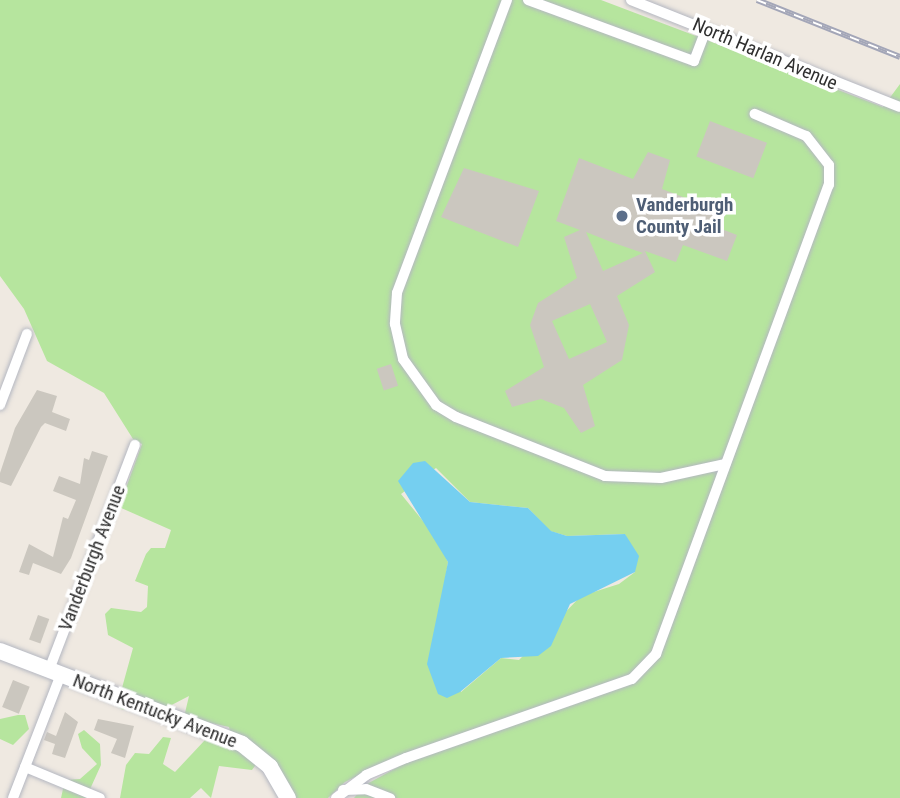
<!DOCTYPE html>
<style>
body{margin:0}
#map{position:relative;width:900px;height:798px;overflow:hidden;background:#efe9e1;font-family:"Roboto Condensed",sans-serif}
div>[style]{position:absolute}
[style*='--x']{left:calc(var(--x)*1px);top:calc(var(--y)*1px);width:calc(var(--w)*1px);rotate:calc(var(--a)*1deg)}
.green>*{inset:0;background:#b6e59e}
.water>*{inset:0;background:#75cff0}
.building>*{inset:0;background:#cbc7bf;transform-origin:0 0}
.roads{filter:drop-shadow(0 0 2px #b4b7c1) drop-shadow(0 0 2px #b4b7c1)}
.street>*{height:10px;margin:-5px;padding:0 5px;transform-origin:5px;border-radius:5px;background:#fff}
.secondary>*{height:16px;margin:-8px;padding:0 8px;transform-origin:8px;border-radius:8px;background:#fff}
.rail>*{height:6px;margin-top:-3px;transform-origin:0;background:repeating-linear-gradient(90deg,#fff 0 10px,#a3a6b8 0 20px);box-sizing:border-box;border-block:2px solid #a3a6b8}
.dots>*{width:19px;height:19px;translate:-50% -50%;box-sizing:border-box;border:4px solid #fff;border-radius:50%}
span{translate:-50% -50%;white-space:nowrap;text-align:center;line-height:1.15;-webkit-text-stroke:7px #fff;paint-order:stroke}
.street-label{font-size:19px;color:#2e2e2e}
.service-label{font-size:19px;color:#4e5e75;font-weight:700}
.left{translate:0 -50%;text-align:left}
</style>
<div id="map">
<div class="green">
<div style="clip-path:polygon(evenodd,0 0,601px 0,883px 107px,900px 84px,900px 798px,354px 798px,365px 785px,398px 767px,397px 756px,345px 782px,328px 798px,294px 798px,260px 759px,252px 770px,219px 766px,211px 798px,201px 788px,190px 798px,120px 798px,126px 765px,135px 753px,149px 754px,163px 737px,171px 738px,163px 764px,175px 772px,205px 740px,226px 744px,232px 740px,229px 727px,184px 717px,189px 696px,160px 711px,150px 699px,123px 710px,117px 706px,133px 648px,108px 635px,105px 614px,111px 608px,141px 612px,147px 607px,148px 586px,135px 581px,146px 554px,151px 548px,165px 548px,171px 530px,119px 507px,142px 444px,133px 439px,104px 393px,47px 361px,24px 309px,0 276px,0 0,436px 468px,470px 502px,528px 508px,550px 531px,567px 536px,625px 534px,635px 572px,619px 584px,581px 596px,519px 660px,501px 658px,461px 692px,444px 587px,448px 562px,436px 537px,401px 494px,436px 468px)"></div>
<div style="clip-path:polygon(18px 715px,25px 715px,29px 729px,13px 745px,0 739px,0 719px)"></div>
<div style="clip-path:polygon(84px 730px,100px 744px,101px 765px,86px 798px,61px 798px,65px 780px,80px 779px,97px 764px,82px 748px,78px 734px)"></div>
</div>
<div class="water">
<div style="clip-path:polygon(425px 461px,470px 502px,528px 508px,551px 531px,567px 536px,625px 534px,639px 556px,635px 572px,570px 604px,551px 646px,538px 656px,501px 658px,460px 692px,447px 698px,438px 694px,427px 664px,448px 562px,398px 481px,413px 463px)"></div>
</div>
<div class="building">
<div style="left:710px;top:121px;width:61px;height:38px;rotate:21deg"></div>
<div style="clip-path:polygon(evenodd,648px 152px,670px 160px,662px 189px,725px 213px,719px 228px,737px 235px,727px 261px,683px 245px,676px 262px,645px 251px,655px 272px,617px 296px,629px 325px,622px 360px,583px 385px,595px 426px,581px 433px,564px 408px,541px 399px,512px 407px,505px 391px,544px 367px,530px 325px,538px 303px,577px 278px,564px 237px,580px 230px,556px 221px,579px 158px,633px 179px,648px 152px,586px 232px,611px 242px,643px 253px,603px 271px,586px 232px,648px 152px,590px 304px,607px 342px,569px 359px,552px 321px,590px 304px)"></div>
<div style="clip-path:polygon(464px 168px,539px 191px,518px 247px,441px 217px)"></div>
<div style="left:391px;top:364px;width:23px;height:15px;rotate:72deg"></div>
<div style="clip-path:polygon(37px 390px,57px 396px,52px 412px,70px 419px,66px 431px,45px 423px,41px 427px,11px 486px,0 482px,0 473px,15px 428px)"></div>
<div style="clip-path:polygon(92px 451px,108px 456px,71px 558px,61px 574px,33px 563px,29px 575px,19px 572px,29px 544px,53px 557px,63px 517px,68px 519px,76px 500px,53px 491px,59px 476px,80px 484px,84px 458px,89px 460px)"></div>
<div style="left:38px;top:615px;width:12px;height:26px;rotate:20deg"></div>
<div style="left:13px;top:680px;width:18px;height:29px;rotate:22deg"></div>
<div style="clip-path:polygon(65px 712px,78px 722px,65px 758px,52px 754px,55px 744px,44px 740px,47px 732px,56px 736px)"></div>
<div style="clip-path:polygon(98px 719px,134px 726px,125px 758px,111px 753px,117px 739px,94px 730px)"></div>
</div>
<div class="roads">
<div class="street">
<div style="--x:507;--y:0;--w:313;--a:110.6"></div>
<div style="--x:397;--y:293;--w:31;--a:94"></div>
<div style="--x:395;--y:324;--w:36;--a:77"></div>
<div style="--x:403;--y:359;--w:57;--a:54.3"></div>
<div style="--x:436;--y:405;--w:23;--a:31"></div>
<div style="--x:456;--y:417;--w:160;--a:21.6"></div>
<div style="--x:605;--y:476;--w:56;--a:2"></div>
<div style="--x:661;--y:478;--w:66;--a:-12.3"></div>
<div style="--x:528;--y:0;--w:177;--a:20.2"></div>
<div style="--x:694;--y:61;--w:34;--a:-69"></div>
<div style="--x:631;--y:0;--w:289;--a:21.7"></div>
<div style="--x:0;--y:405;--w:76;--a:-69.2"></div>
<div style="--x:49;--y:670;--w:241;--a:-69.1"></div>
<div style="--x:25;--y:767;--w:81;--a:22.5"></div>
<div style="--x:343;--y:790;--w:23;--a:-2"></div>
<div style="--x:366;--y:789;--w:26;--a:21"></div>
<div style="--x:13;--y:798;--w:133;--a:-68.8"></div>
<div style="--x:336;--y:798;--w:38;--a:-37"></div>
<div style="--x:366;--y:775;--w:43;--a:-23"></div>
<div style="--x:406;--y:758;--w:239;--a:-19.3"></div>
<div style="--x:632;--y:679;--w:35;--a:-46"></div>
<div style="--x:656;--y:654;--w:500;--a:-69.8"></div>
<div style="--x:829;--y:185;--w:20;--a:-90"></div>
<div style="--x:829;--y:165;--w:37;--a:-128"></div>
<div style="--x:806;--y:136;--w:56;--a:-156.7"></div>
</div>
<div class="secondary">
<div style="--x:0;--y:651;--w:259;--a:21"></div>
<div style="--x:242;--y:744;--w:36;--a:39"></div>
<div style="--x:270;--y:767;--w:36;--a:60"></div>
</div>
</div>
<div class="rail">
<div style="--x:757;--y:0;--w:154;--a:21.7"></div>
</div>
<div class="dots">
<div style="left:622px;top:216px;background:#5c6f8a"></div>
</div>
<div class="street-label">
<span style="left:765px;top:54px;rotate:23deg">North Harlan Avenue</span>
<span style="left:92px;top:558px;rotate:-69deg">Vanderburgh Avenue</span>
<span style="left:155px;top:711px;rotate:21deg">North Kentucky Avenue</span>
</div>
<div class="service-label">
<span class="left" style="left:636px;top:216px">Vanderburgh<br>County Jail</span>
</div>
</div>
